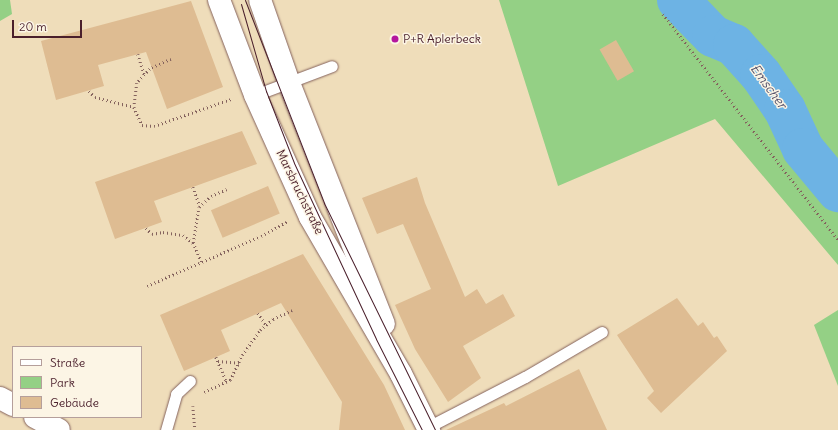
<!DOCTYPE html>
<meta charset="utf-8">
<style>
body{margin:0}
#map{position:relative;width:838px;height:430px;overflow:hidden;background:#efddba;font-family:Delius,sans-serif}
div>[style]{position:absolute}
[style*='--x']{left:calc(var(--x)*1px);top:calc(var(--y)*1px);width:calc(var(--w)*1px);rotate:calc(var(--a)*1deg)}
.green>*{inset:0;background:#94d085}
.river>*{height:42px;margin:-21px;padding:0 21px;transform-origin:21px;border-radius:21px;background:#6db3e4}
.building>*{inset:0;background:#debc92;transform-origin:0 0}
.path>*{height:2.5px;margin-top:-1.25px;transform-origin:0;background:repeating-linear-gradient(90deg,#84625d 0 1px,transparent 0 4px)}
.roads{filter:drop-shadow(0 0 1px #84625d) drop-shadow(0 0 1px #84625d)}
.lane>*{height:11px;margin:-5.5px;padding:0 5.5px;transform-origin:5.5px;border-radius:5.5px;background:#fff}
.street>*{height:22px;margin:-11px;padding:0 11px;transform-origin:11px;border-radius:11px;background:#fff}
.secondary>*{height:22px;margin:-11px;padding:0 11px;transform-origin:11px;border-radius:11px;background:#fff}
.tram>*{height:1px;margin:-0.5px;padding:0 0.5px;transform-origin:0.5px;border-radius:0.5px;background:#4a1f2b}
.dots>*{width:11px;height:11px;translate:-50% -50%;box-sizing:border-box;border:2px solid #fcf5e5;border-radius:50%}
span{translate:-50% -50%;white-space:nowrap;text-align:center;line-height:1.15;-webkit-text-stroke:3px #fcf5e5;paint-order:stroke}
.poi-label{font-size:12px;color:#4a1f2b}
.left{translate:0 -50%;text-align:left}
.street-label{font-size:12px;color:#4a1f2b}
.water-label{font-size:13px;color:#56536c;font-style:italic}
.legend{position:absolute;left:12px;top:346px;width:130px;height:72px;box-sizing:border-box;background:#fcf5e5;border:1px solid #b59f9b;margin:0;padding:5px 7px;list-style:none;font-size:12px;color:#4a1f2b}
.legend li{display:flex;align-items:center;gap:8px;height:20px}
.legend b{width:20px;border:1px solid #b59f9b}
.scale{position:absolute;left:12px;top:20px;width:70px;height:18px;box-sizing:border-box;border:2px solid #4a1f2b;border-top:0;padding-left:5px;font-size:12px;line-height:14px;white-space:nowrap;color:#4a1f2b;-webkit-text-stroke:3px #fcf5e5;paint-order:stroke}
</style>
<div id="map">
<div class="green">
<div style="clip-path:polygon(0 0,10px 0,12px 14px,0 21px)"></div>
<div style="clip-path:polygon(499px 0,838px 0,838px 265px,715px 119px,558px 186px)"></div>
<div style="clip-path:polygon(838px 310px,838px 386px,814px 325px)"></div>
</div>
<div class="river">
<div style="--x:678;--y:0;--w:50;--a:45.8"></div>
<div style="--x:713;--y:36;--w:23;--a:23"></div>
<div style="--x:734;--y:45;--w:40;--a:48"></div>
<div style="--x:761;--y:75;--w:42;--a:55.6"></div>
<div style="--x:785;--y:110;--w:43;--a:65.2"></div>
<div style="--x:803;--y:149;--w:55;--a:50.2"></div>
</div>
<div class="building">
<div style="clip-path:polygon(191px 1px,223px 87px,167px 109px,146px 52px,98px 65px,104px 86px,56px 100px,41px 41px)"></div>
<div style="left:616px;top:40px;width:36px;height:19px;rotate:60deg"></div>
<div style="clip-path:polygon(242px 131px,257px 164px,154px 201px,162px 222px,115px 239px,95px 182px)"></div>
<div style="clip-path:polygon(417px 177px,425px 203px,465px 297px,477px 289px,486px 304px,503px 294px,515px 316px,463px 346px,481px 378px,448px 402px,415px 349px,395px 305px,431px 289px,403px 224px,377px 234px,362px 198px)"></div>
<div style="left:268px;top:186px;width:30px;height:62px;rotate:67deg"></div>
<div style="clip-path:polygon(303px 254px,384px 385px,405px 430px,339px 430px,342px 402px,281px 303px,221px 330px,230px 351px,184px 371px,160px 315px)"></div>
<div style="clip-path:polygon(677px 298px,698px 326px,703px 322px,714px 338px,717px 336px,727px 351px,661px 413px,647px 398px,654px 391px,617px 335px)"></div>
<div style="clip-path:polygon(579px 369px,607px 430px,446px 430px,504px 403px,506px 406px)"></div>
</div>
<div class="path">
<div style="--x:663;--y:14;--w:286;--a:52.2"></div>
<div style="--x:138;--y:54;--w:21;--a:73"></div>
<div style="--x:171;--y:59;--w:23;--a:155"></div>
<div style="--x:150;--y:69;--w:19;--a:133"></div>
<div style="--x:137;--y:83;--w:24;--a:97"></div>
<div style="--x:134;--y:107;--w:20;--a:66"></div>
<div style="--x:142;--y:125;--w:12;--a:5"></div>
<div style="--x:154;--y:126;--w:82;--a:-19.3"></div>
<div style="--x:89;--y:91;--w:8;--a:45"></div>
<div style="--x:95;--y:97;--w:40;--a:14.4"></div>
<div style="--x:193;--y:187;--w:20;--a:70"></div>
<div style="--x:146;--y:228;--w:8;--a:45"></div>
<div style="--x:152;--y:234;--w:11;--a:-10"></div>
<div style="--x:163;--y:232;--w:20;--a:9"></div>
<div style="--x:183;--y:235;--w:13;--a:39"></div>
<div style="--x:201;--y:262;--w:21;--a:-113"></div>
<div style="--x:193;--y:243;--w:36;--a:-81"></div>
<div style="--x:199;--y:207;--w:16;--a:-43"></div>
<div style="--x:211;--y:196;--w:17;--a:-24"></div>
<div style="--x:147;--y:286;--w:124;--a:-23.7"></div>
<div style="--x:261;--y:236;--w:31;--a:-29"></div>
<div style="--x:258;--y:313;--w:14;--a:56"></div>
<div style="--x:216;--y:357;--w:26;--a:67"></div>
<div style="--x:218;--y:361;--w:21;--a:5"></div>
<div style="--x:204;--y:392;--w:29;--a:-25"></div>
<div style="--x:230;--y:380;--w:28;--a:-64"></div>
<div style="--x:242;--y:355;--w:31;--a:-54"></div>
<div style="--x:260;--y:330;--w:17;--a:-40"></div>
<div style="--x:273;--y:319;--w:21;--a:-25"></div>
<div style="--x:193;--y:406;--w:24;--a:85"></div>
</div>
<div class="roads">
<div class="lane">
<div style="--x:255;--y:95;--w:82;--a:-20.6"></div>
<div style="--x:428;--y:427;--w:109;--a:-27.3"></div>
<div style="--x:525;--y:377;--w:89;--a:-30.3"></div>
<div style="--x:166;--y:430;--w:37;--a:-74"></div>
<div style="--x:176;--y:394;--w:19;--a:-43"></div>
</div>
<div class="street">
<div style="--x:0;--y:398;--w:15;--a:28"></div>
<div style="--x:35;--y:417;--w:27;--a:28"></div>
</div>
<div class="secondary">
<div style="--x:219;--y:0;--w:102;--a:69.2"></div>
<div style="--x:255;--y:95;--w:134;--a:65.7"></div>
<div style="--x:310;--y:217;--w:181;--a:59.9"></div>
<div style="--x:401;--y:374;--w:63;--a:63.4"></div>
<div style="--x:260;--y:0;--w:88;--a:70.7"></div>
<div style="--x:289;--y:83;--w:259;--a:68.5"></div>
</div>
</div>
<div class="tram">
<div style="--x:245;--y:0;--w:218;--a:68.7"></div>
<div style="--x:324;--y:203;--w:253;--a:63.9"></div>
<div style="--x:241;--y:4;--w:91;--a:74"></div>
<div style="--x:266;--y:91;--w:77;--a:68.7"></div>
<div style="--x:294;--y:163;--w:194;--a:65"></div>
<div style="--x:376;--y:339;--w:102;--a:63.2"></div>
</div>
<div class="dots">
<div style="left:395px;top:39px;background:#b5179e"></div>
</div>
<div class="poi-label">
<span class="left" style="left:403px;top:39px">P+R Aplerbeck</span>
</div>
<div class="street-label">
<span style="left:300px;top:192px;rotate:64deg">Marsbruchstraße</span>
</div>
<div class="water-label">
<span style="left:768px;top:87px;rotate:54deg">Emscher</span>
</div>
<ul class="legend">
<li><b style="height:5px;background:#fff"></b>Straße</li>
<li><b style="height:11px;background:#94d085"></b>Park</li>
<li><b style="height:11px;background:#debc92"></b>Gebäude</li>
</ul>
<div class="scale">20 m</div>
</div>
